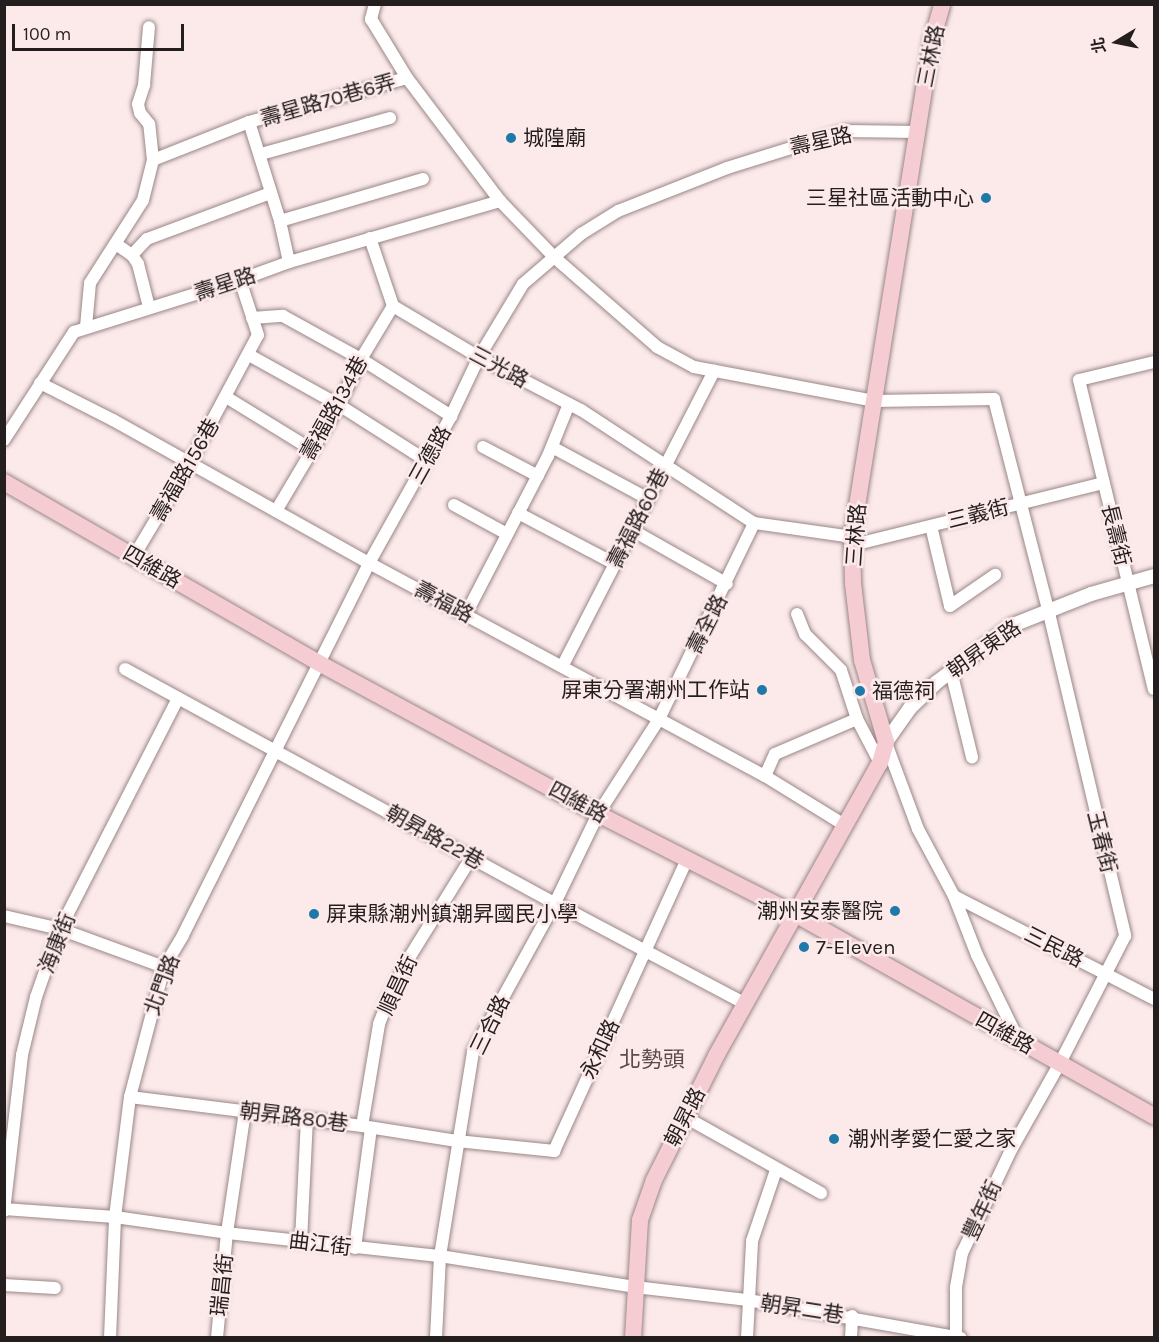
<!DOCTYPE html>
<meta charset="utf-8">
<style>
body{margin:0}
#map{position:relative;width:1159px;height:1342px;overflow:hidden;background:#fceaeb;font-family:Karla,"Noto Sans TC",sans-serif}
div>[style]{position:absolute}
[style*='--x']{left:calc(var(--x)*1px);top:calc(var(--y)*1px);width:calc(var(--w)*1px);rotate:calc(var(--a)*1deg)}
.roads{filter:drop-shadow(0 0 2px #9a8687) drop-shadow(0 0 2px #9a8687)}
.minor>*{height:12px;margin:-6px;padding:0 6px;transform-origin:6px;border-radius:6px;background:#fff}
.tertiary>*{height:14px;margin:-7px;padding:0 7px;transform-origin:7px;border-radius:7px;background:#fff}
.secondary>*{height:16px;margin:-8px;padding:0 8px;transform-origin:8px;border-radius:8px;background:#f6ccd3}
.dots>*{width:16px;height:16px;translate:-50% -50%;box-sizing:border-box;border:3px solid #fceaeb;border-radius:50%}
span{translate:-50% -50%;white-space:nowrap;text-align:center;line-height:1.15;-webkit-text-stroke:5px #fceaeb;paint-order:stroke}
.street-label{font-size:21px;color:#251e1e}
.poi-label{font-size:21px;color:#251e1e}
.left{translate:0 -50%;text-align:left}
.right{translate:-100% -50%;text-align:right}
.neighbourhood-label{font-size:22px;color:#5d4b4c}
.frame{position:absolute;inset:0;border:6px solid #251e1e;pointer-events:none}
.north{position:absolute;left:1087px;top:12px;width:60px;height:60px;-webkit-text-stroke:4px #fceaeb;paint-order:stroke;rotate:260deg;font-size:16px;font-weight:700;line-height:24px;text-align:center;color:#251e1e}
.north::after{content:'';display:block;margin:auto;width:21px;height:27px;background:#251e1e;clip-path:polygon(50% 0,100% 100%,50% 72%,0 100%)}
.scale{position:absolute;left:12px;top:24px;width:172px;height:27px;box-sizing:border-box;border:3px solid #251e1e;border-top:0;padding-left:8px;font-size:18px;line-height:21px;white-space:nowrap;color:#251e1e;-webkit-text-stroke:4px #fceaeb;paint-order:stroke}
</style>
<div id="map">
<div class="roads">
<div class="minor">
<div style="--x:375;--y:4;--w:16;--a:105"></div>
<div style="--x:371;--y:19;--w:69;--a:58.6"></div>
<div style="--x:407;--y:78;--w:154;--a:52.9"></div>
<div style="--x:500;--y:201;--w:78;--a:46"></div>
<div style="--x:554;--y:257;--w:137;--a:41.1"></div>
<div style="--x:657;--y:347;--w:42;--a:28.4"></div>
<div style="--x:694;--y:367;--w:183;--a:10.7"></div>
<div style="--x:874;--y:401;--w:120;--a:-1"></div>
<div style="--x:994;--y:399;--w:217;--a:75.6"></div>
<div style="--x:1048;--y:609;--w:336;--a:76.7"></div>
<div style="--x:1125;--y:936;--w:143;--a:117.1"></div>
<div style="--x:1060;--y:1063;--w:100;--a:119.4"></div>
<div style="--x:1011;--y:1150;--w:114;--a:115.4"></div>
<div style="--x:962;--y:1253;--w:36;--a:100"></div>
<div style="--x:956;--y:1288;--w:48;--a:90"></div>
<div style="--x:249;--y:122;--w:104;--a:72.6"></div>
<div style="--x:280;--y:221;--w:42;--a:77.6"></div>
<div style="--x:261;--y:154;--w:134;--a:-15.6"></div>
<div style="--x:153;--y:160;--w:103;--a:-21.6"></div>
<div style="--x:249;--y:122;--w:164;--a:-15.6"></div>
<div style="--x:280;--y:221;--w:149;--a:-16.4"></div>
<div style="--x:370;--y:238;--w:72;--a:71.3"></div>
<div style="--x:393;--y:306;--w:100;--a:30.7"></div>
<div style="--x:479;--y:357;--w:115;--a:27.5"></div>
<div style="--x:581;--y:410;--w:207;--a:33.2"></div>
<div style="--x:754;--y:523;--w:99;--a:8.1"></div>
<div style="--x:116;--y:244;--w:19;--a:35"></div>
<div style="--x:132;--y:255;--w:11;--a:56"></div>
<div style="--x:138;--y:264;--w:44;--a:75.7"></div>
<div style="--x:132;--y:255;--w:22;--a:-47"></div>
<div style="--x:147;--y:239;--w:132;--a:-20.4"></div>
<div style="--x:252;--y:318;--w:31;--a:-4"></div>
<div style="--x:283;--y:316;--w:89;--a:28.9"></div>
<div style="--x:361;--y:359;--w:107;--a:32.3"></div>
<div style="--x:86;--y:327;--w:44;--a:-84.8"></div>
<div style="--x:90;--y:283;--w:98;--a:-57.4"></div>
<div style="--x:143;--y:200;--w:41;--a:-76"></div>
<div style="--x:153;--y:160;--w:36;--a:-96"></div>
<div style="--x:149;--y:124;--w:14;--a:-129"></div>
<div style="--x:140;--y:113;--w:9;--a:-103"></div>
<div style="--x:138;--y:104;--w:20;--a:-72"></div>
<div style="--x:144;--y:85;--w:58;--a:-85.1"></div>
<div style="--x:249;--y:355;--w:103;--a:29.1"></div>
<div style="--x:339;--y:405;--w:104;--a:32.5"></div>
<div style="--x:1154;--y:362;--w:77;--a:166.5"></div>
<div style="--x:1079;--y:380;--w:318;--a:76.4"></div>
<div style="--x:40;--y:383;--w:82;--a:26.9"></div>
<div style="--x:113;--y:420;--w:293;--a:29.2"></div>
<div style="--x:369;--y:563;--w:450;--a:28.3"></div>
<div style="--x:765;--y:776;--w:95;--a:31.7"></div>
<div style="--x:226;--y:397;--w:101;--a:31.6"></div>
<div style="--x:4;--y:440;--w:129;--a:-57.1"></div>
<div style="--x:74;--y:332;--w:174;--a:-17.4"></div>
<div style="--x:240;--y:280;--w:52;--a:-20.2"></div>
<div style="--x:289;--y:262;--w:220;--a:-16.1"></div>
<div style="--x:483;--y:447;--w:62;--a:27.8"></div>
<div style="--x:552;--y:447;--w:109;--a:28.4"></div>
<div style="--x:454;--y:505;--w:60;--a:28.7"></div>
<div style="--x:276;--y:511;--w:123;--a:-59.3"></div>
<div style="--x:339;--y:405;--w:51;--a:-64.4"></div>
<div style="--x:361;--y:359;--w:62;--a:-58.9"></div>
<div style="--x:518;--y:513;--w:110;--a:27.7"></div>
<div style="--x:931;--y:526;--w:82;--a:76.6"></div>
<div style="--x:950;--y:606;--w:55;--a:-34.6"></div>
<div style="--x:632;--y:530;--w:109;--a:29.6"></div>
<div style="--x:853;--y:545;--w:258;--a:-13.9"></div>
<div style="--x:134;--y:556;--w:107;--a:-59.1"></div>
<div style="--x:189;--y:464;--w:146;--a:-61.9"></div>
<div style="--x:258;--y:335;--w:58;--a:-108.1"></div>
<div style="--x:466;--y:614;--w:178;--a:-62.6"></div>
<div style="--x:548;--y:456;--w:56;--a:-68"></div>
<div style="--x:797;--y:614;--w:22;--a:68"></div>
<div style="--x:805;--y:634;--w:51;--a:45"></div>
<div style="--x:841;--y:670;--w:52;--a:71.9"></div>
<div style="--x:857;--y:719;--w:50;--a:62.4"></div>
<div style="--x:563;--y:665;--w:331;--a:-62.8"></div>
<div style="--x:125;--y:669;--w:490;--a:28.6"></div>
<div style="--x:555;--y:903;--w:216;--a:27.9"></div>
<div style="--x:951;--y:671;--w:89;--a:76.3"></div>
<div style="--x:886;--y:743;--w:92;--a:69.6"></div>
<div style="--x:918;--y:829;--w:76;--a:61.8"></div>
<div style="--x:954;--y:896;--w:63;--a:68.7"></div>
<div style="--x:977;--y:955;--w:96;--a:64"></div>
<div style="--x:765;--y:776;--w:24;--a:-66"></div>
<div style="--x:775;--y:754;--w:89;--a:-23.1"></div>
<div style="--x:954;--y:896;--w:225;--a:27.2"></div>
<div style="--x:4;--y:916;--w:57;--a:13.1"></div>
<div style="--x:60;--y:929;--w:111;--a:20.1"></div>
<div style="--x:130;--y:1097;--w:234;--a:7.1"></div>
<div style="--x:362;--y:1126;--w:96;--a:9"></div>
<div style="--x:457;--y:1141;--w:98;--a:5.9"></div>
<div style="--x:554;--y:1151;--w:321;--a:-65.5"></div>
<div style="--x:685;--y:1117;--w:156;--a:29.2"></div>
<div style="--x:362;--y:1126;--w:103;--a:-80.5"></div>
<div style="--x:379;--y:1024;--w:22;--a:-69"></div>
<div style="--x:387;--y:1003;--w:50;--a:-63.9"></div>
<div style="--x:409;--y:958;--w:118;--a:-58.2"></div>
<div style="--x:4;--y:1209;--w:111;--a:4.1"></div>
<div style="--x:115;--y:1217;--w:113;--a:8.1"></div>
<div style="--x:227;--y:1233;--w:214;--a:6.2"></div>
<div style="--x:440;--y:1256;--w:197;--a:9"></div>
<div style="--x:635;--y:1287;--w:114;--a:6.6"></div>
<div style="--x:748;--y:1300;--w:216;--a:10.1"></div>
<div style="--x:4;--y:1211;--w:157;--a:-83.4"></div>
<div style="--x:22;--y:1055;--w:60;--a:-76.4"></div>
<div style="--x:36;--y:997;--w:72;--a:-70.6"></div>
<div style="--x:60;--y:929;--w:259;--a:-62.9"></div>
<div style="--x:301;--y:1241;--w:122;--a:-87.2"></div>
<div style="--x:355;--y:1248;--w:121;--a:-82.4"></div>
<div style="--x:4;--y:1285;--w:51;--a:3.4"></div>
<div style="--x:110;--y:1338;--w:121;--a:-87.6"></div>
<div style="--x:115;--y:1217;--w:121;--a:-82.9"></div>
<div style="--x:130;--y:1097;--w:134;--a:-75.3"></div>
<div style="--x:164;--y:967;--w:37;--a:-59"></div>
<div style="--x:183;--y:935;--w:416;--a:-63.4"></div>
<div style="--x:369;--y:563;--w:168;--a:-60.8"></div>
<div style="--x:451;--y:416;--w:65;--a:-64.6"></div>
<div style="--x:479;--y:357;--w:85;--a:-58.9"></div>
<div style="--x:523;--y:284;--w:77;--a:-40.8"></div>
<div style="--x:581;--y:234;--w:44;--a:-31.9"></div>
<div style="--x:618;--y:211;--w:117;--a:-21.5"></div>
<div style="--x:727;--y:168;--w:125;--a:-17.3"></div>
<div style="--x:846;--y:131;--w:73;--a:0.8"></div>
<div style="--x:217;--y:1338;--w:105;--a:-84.6"></div>
<div style="--x:227;--y:1233;--w:123;--a:-81.6"></div>
<div style="--x:436;--y:1338;--w:82;--a:-87.2"></div>
<div style="--x:440;--y:1256;--w:207;--a:-80.8"></div>
<div style="--x:473;--y:1052;--w:170;--a:-61.2"></div>
<div style="--x:555;--y:903;--w:99;--a:-64.2"></div>
<div style="--x:598;--y:814;--w:113;--a:-57.3"></div>
<div style="--x:659;--y:719;--w:218;--a:-64.1"></div>
<div style="--x:747;--y:1338;--w:97;--a:-87"></div>
<div style="--x:752;--y:1241;--w:75;--a:-71.3"></div>
<div style="--x:851;--y:1338;--w:22;--a:-87"></div>
</div>
<div class="tertiary">
<div style="--x:886;--y:742;--w:42;--a:-54.8"></div>
<div style="--x:910;--y:708;--w:37;--a:-44"></div>
<div style="--x:937;--y:682;--w:95;--a:-36.9"></div>
<div style="--x:1013;--y:625;--w:84;--a:-21.7"></div>
<div style="--x:1091;--y:594;--w:66;--a:-15.9"></div>
</div>
<div class="secondary">
<div style="--x:4;--y:482;--w:363;--a:29.9"></div>
<div style="--x:319;--y:663;--w:317;--a:28.4"></div>
<div style="--x:598;--y:814;--w:221;--a:26.9"></div>
<div style="--x:795;--y:914;--w:412;--a:29.4"></div>
<div style="--x:633;--y:1338;--w:118;--a:-86.6"></div>
<div style="--x:640;--y:1220;--w:42;--a:-70.7"></div>
<div style="--x:654;--y:1180;--w:139;--a:-63.4"></div>
<div style="--x:716;--y:1056;--w:336;--a:-60.8"></div>
<div style="--x:880;--y:763;--w:22;--a:-74"></div>
<div style="--x:886;--y:742;--w:85;--a:-106.3"></div>
<div style="--x:862;--y:660;--w:78;--a:-96.7"></div>
<div style="--x:853;--y:583;--w:46;--a:-91.2"></div>
<div style="--x:852;--y:537;--w:503;--a:-80.86"></div>
<div style="--x:932;--y:40;--w:37;--a:-74"></div>
</div>
</div>
<div class="dots">
<div style="left:511px;top:138px;background:#1d79a7"></div>
<div style="left:986px;top:198px;background:#1d79a7"></div>
<div style="left:762px;top:690px;background:#1d79a7"></div>
<div style="left:860px;top:691px;background:#1d79a7"></div>
<div style="left:895px;top:911px;background:#1d79a7"></div>
<div style="left:314px;top:914px;background:#1d79a7"></div>
<div style="left:804px;top:947px;background:#1d79a7"></div>
<div style="left:834px;top:1139px;background:#1d79a7"></div>
</div>
<div class="street-label">
<span style="left:931px;top:56px;rotate:-79deg">三林路</span>
<span style="left:328px;top:100px;rotate:-16deg">壽星路70巷6弄</span>
<span style="left:821px;top:141px;rotate:-13deg">壽星路</span>
<span style="left:225px;top:284px;rotate:-18deg">壽星路</span>
<span style="left:499px;top:367px;rotate:28deg">三光路</span>
<span style="left:334px;top:408px;rotate:-61deg">壽福路134巷</span>
<span style="left:430px;top:455px;rotate:-61deg">三德路</span>
<span style="left:185px;top:470px;rotate:-60deg">壽福路156巷</span>
<span style="left:978px;top:514px;rotate:-14deg">三義街</span>
<span style="left:638px;top:518px;rotate:-63deg">壽福路60巷</span>
<span style="left:856px;top:535px;rotate:-86deg">三林路</span>
<span style="left:1116px;top:535px;rotate:76deg">長壽街</span>
<span style="left:152px;top:567px;rotate:30deg">四維路</span>
<span style="left:444px;top:602px;rotate:28deg">壽福路</span>
<span style="left:707px;top:624px;rotate:-63deg">壽全路</span>
<span style="left:984px;top:649px;rotate:-35deg">朝昇東路</span>
<span style="left:578px;top:802px;rotate:28deg">四維路</span>
<span style="left:435px;top:837px;rotate:29deg">朝昇路22巷</span>
<span style="left:1102px;top:842px;rotate:76deg">玉春街</span>
<span style="left:57px;top:943px;rotate:-68deg">海康街</span>
<span style="left:1054px;top:947px;rotate:27deg">三民路</span>
<span style="left:162px;top:985px;rotate:-70deg">北門路</span>
<span style="left:398px;top:985px;rotate:-65deg">順昌街</span>
<span style="left:490px;top:1025px;rotate:-64deg">三合路</span>
<span style="left:1005px;top:1033px;rotate:29deg">四維路</span>
<span style="left:600px;top:1049px;rotate:-65deg">永和路</span>
<span style="left:294px;top:1117px;rotate:7deg">朝昇路80巷</span>
<span style="left:685px;top:1117px;rotate:-63deg">朝昇路</span>
<span style="left:982px;top:1210px;rotate:-65deg">豐年街</span>
<span style="left:320px;top:1244px;rotate:7deg">曲江街</span>
<span style="left:222px;top:1285px;rotate:-84deg">瑞昌街</span>
<span style="left:802px;top:1309px;rotate:9deg">朝昇二巷</span>
</div>
<div class="poi-label">
<span class="left" style="left:523px;top:138px">城隍廟</span>
<span class="right" style="left:974px;top:198px">三星社區活動中心</span>
<span class="right" style="left:750px;top:690px">屏東分署潮州工作站</span>
<span class="left" style="left:872px;top:691px">福德祠</span>
<span class="right" style="left:883px;top:911px">潮州安泰醫院</span>
<span class="left" style="left:326px;top:914px">屏東縣潮州鎮潮昇國民小學</span>
<span class="left" style="left:816px;top:947px">7-Eleven</span>
<span class="left" style="left:848px;top:1139px">潮州孝愛仁愛之家</span>
</div>
<div class="neighbourhood-label">
<span style="left:652px;top:1061px">北勢頭</span>
</div>
<div class="frame"></div>
<div class="north">北</div>
<div class="scale">100 m</div>
</div>
